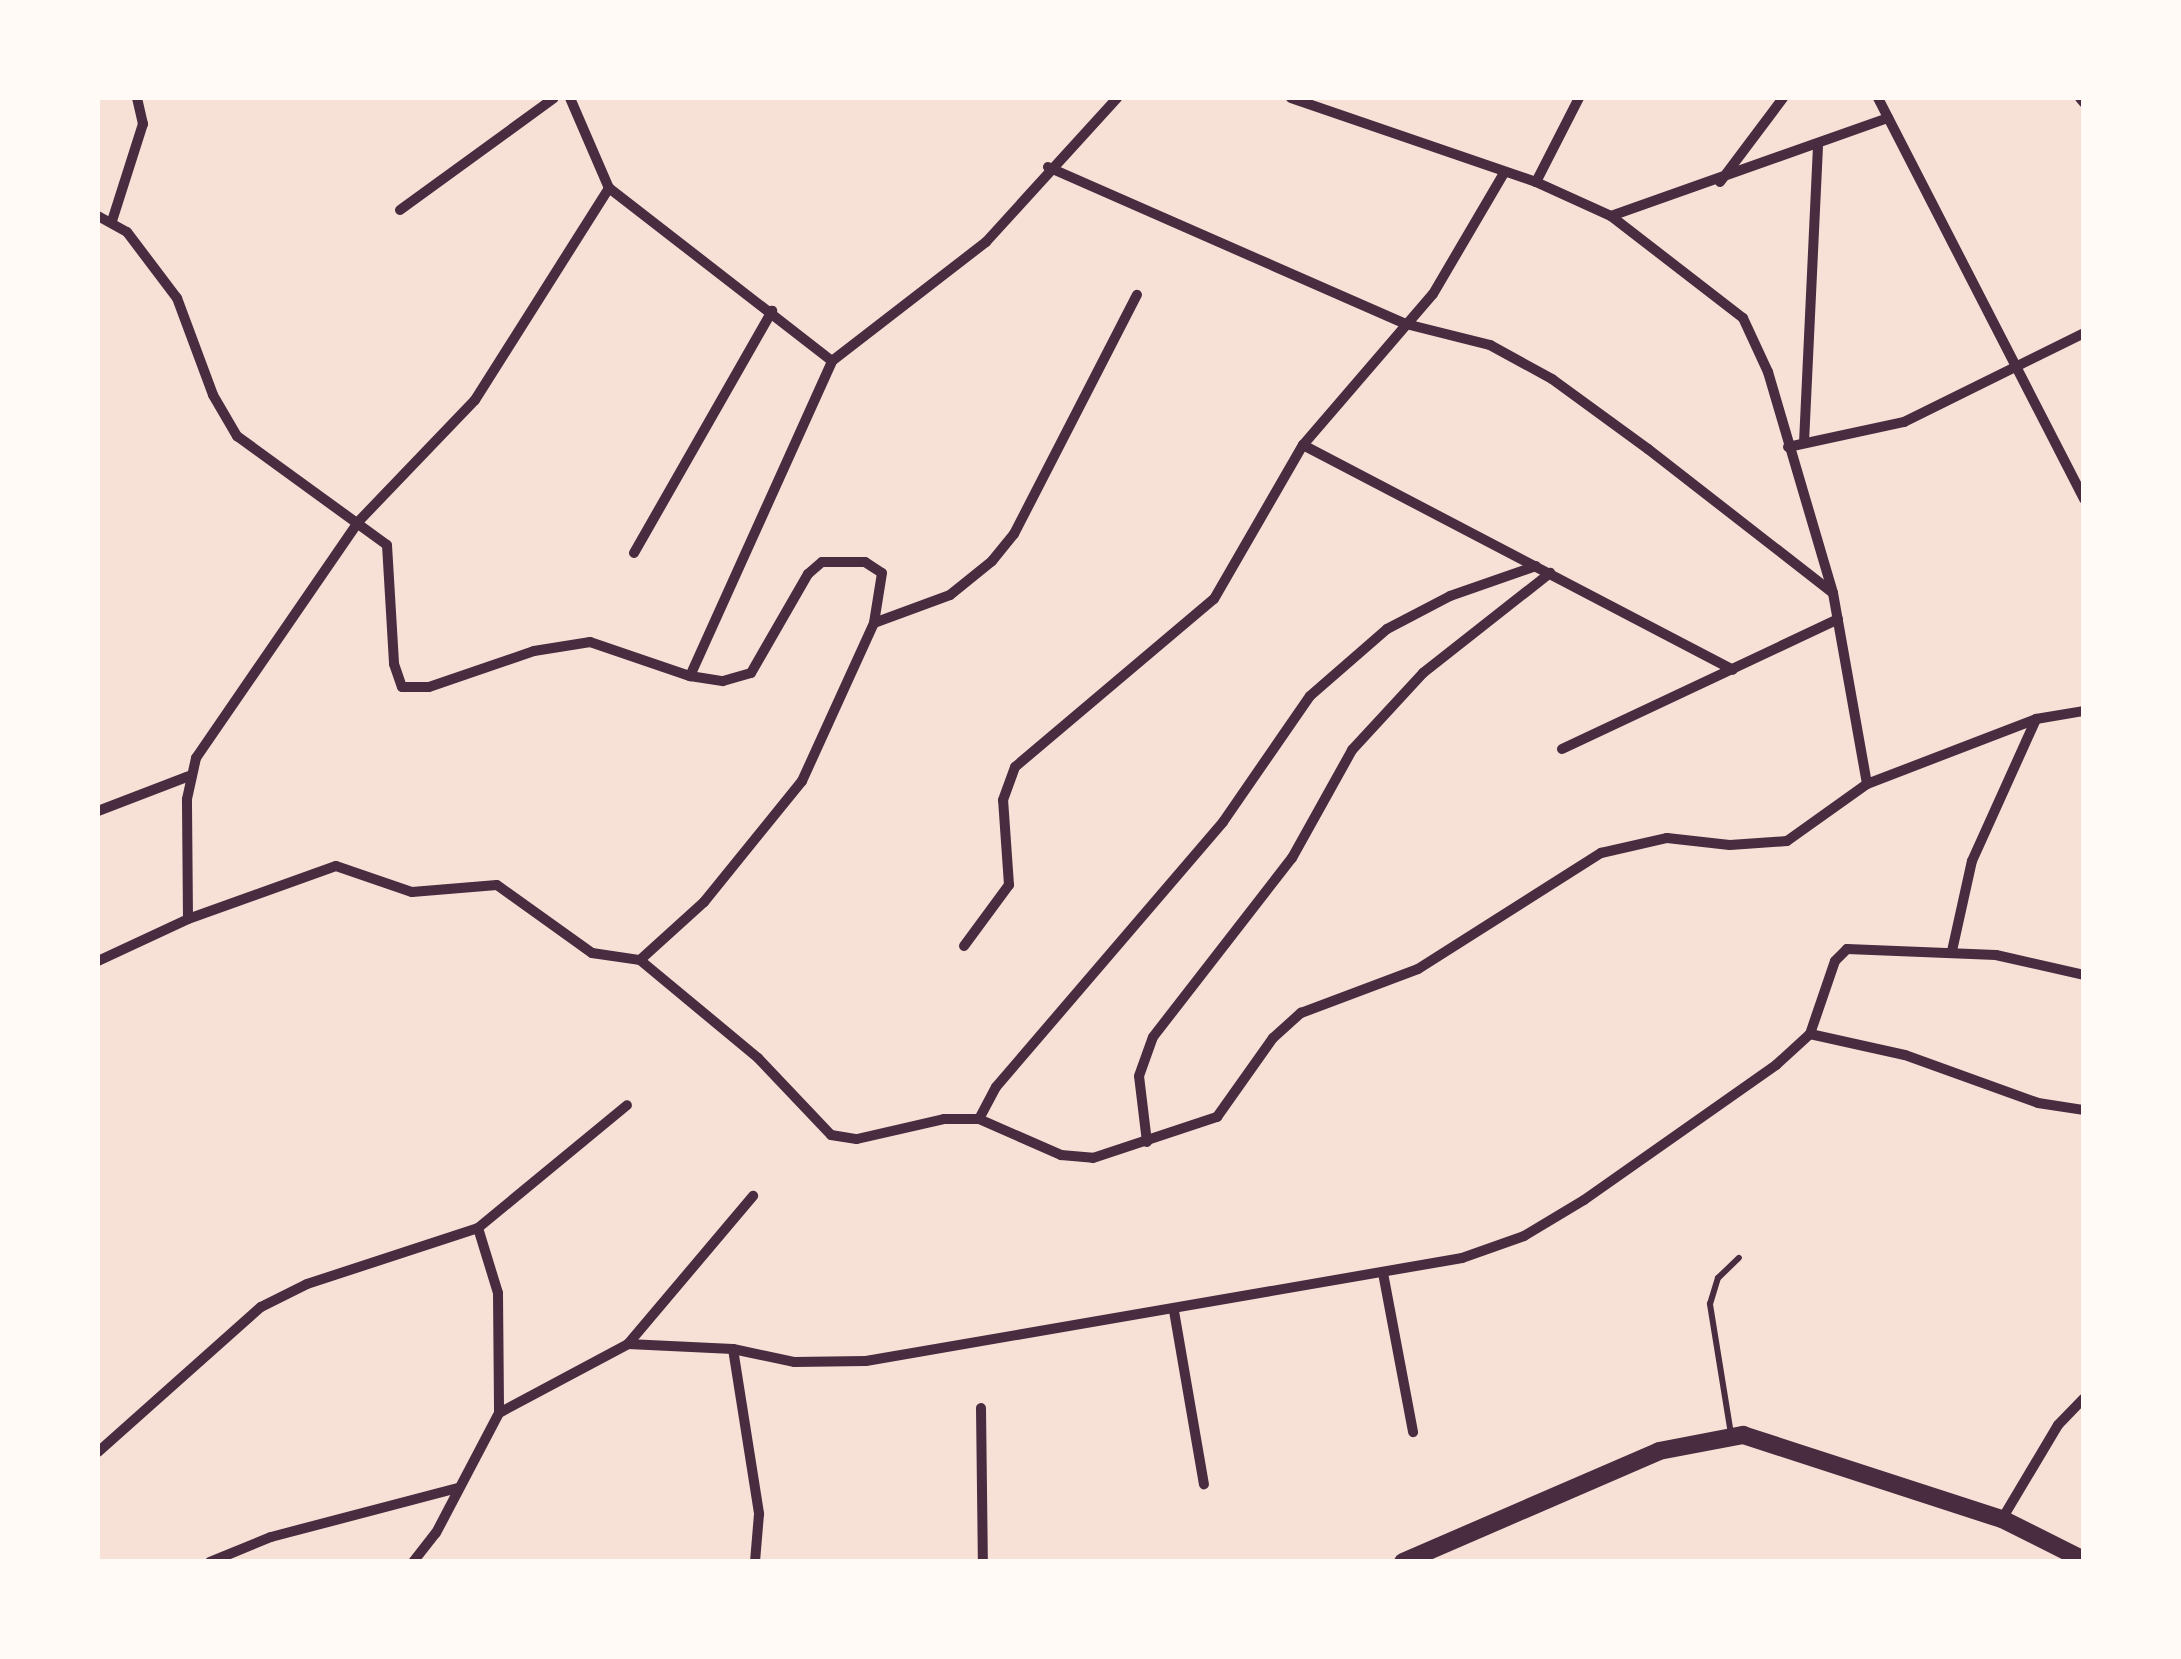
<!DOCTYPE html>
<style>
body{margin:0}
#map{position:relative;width:2181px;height:1659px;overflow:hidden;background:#f7e1d7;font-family:"IBM Plex Sans",sans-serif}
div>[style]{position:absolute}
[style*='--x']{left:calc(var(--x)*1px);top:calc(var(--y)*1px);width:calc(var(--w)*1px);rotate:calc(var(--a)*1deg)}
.service>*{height:6px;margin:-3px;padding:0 3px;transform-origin:3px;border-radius:3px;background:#4a2c40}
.minor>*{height:10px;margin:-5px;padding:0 5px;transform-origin:5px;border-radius:5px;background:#4a2c40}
.tertiary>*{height:18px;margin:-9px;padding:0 9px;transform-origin:9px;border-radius:9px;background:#4a2c40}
span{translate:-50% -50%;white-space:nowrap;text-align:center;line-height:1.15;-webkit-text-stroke:8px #fffaf5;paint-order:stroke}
.frame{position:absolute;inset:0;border:100px solid #fffaf5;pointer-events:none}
</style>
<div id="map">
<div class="service">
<div style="--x:1731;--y:1434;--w:132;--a:-99.2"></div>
<div style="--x:1710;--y:1304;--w:27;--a:-73"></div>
<div style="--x:1718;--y:1278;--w:29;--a:-44"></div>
</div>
<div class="minor">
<div style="--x:570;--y:98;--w:98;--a:66.6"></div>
<div style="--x:609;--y:188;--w:282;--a:37.8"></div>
<div style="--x:832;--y:361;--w:195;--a:-37.7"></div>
<div style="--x:986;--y:242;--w:195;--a:-47.7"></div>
<div style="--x:1291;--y:98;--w:259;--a:18.9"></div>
<div style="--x:1536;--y:182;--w:82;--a:24.4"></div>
<div style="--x:1611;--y:216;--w:167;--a:37.7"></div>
<div style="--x:1743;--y:318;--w:60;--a:65.2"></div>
<div style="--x:1768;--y:372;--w:230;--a:73.6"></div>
<div style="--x:1833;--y:593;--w:194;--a:79.9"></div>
<div style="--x:1878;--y:98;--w:451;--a:62.8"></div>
<div style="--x:2080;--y:98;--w:6;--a:51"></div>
<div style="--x:1048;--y:167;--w:391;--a:23.7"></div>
<div style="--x:1406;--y:324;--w:87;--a:14"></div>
<div style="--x:1490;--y:345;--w:71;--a:28.7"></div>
<div style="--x:1552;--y:379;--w:119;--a:36.1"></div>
<div style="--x:1648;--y:449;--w:234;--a:37.9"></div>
<div style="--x:1536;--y:182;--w:94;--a:-62.9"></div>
<div style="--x:1720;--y:182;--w:105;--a:-53.1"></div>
<div style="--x:400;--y:210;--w:190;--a:-36"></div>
<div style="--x:98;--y:216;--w:33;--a:29"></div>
<div style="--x:127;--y:232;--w:83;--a:52.9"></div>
<div style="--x:177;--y:298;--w:103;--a:69.6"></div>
<div style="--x:213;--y:395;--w:48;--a:59.7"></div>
<div style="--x:237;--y:436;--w:185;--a:36"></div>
<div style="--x:387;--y:545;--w:119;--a:86.6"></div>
<div style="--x:394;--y:664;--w:24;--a:71"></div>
<div style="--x:402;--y:687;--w:27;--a:0"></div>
<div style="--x:429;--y:687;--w:111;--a:-18.9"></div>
<div style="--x:534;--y:651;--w:57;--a:-9.1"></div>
<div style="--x:590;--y:642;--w:106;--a:18.8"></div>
<div style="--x:690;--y:676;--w:33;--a:9"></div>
<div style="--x:723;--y:681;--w:29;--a:-16"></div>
<div style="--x:751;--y:673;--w:114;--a:-60.1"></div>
<div style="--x:808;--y:574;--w:18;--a:-41"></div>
<div style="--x:822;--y:562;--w:43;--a:0"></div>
<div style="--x:865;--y:562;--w:20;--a:33"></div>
<div style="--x:882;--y:573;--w:51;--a:99.1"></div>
<div style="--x:874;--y:623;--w:174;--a:114.5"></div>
<div style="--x:802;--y:781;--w:156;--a:129"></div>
<div style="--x:704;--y:902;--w:86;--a:137.8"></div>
<div style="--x:1611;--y:216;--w:294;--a:-19.5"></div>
<div style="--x:112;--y:221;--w:102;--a:-72.3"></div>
<div style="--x:143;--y:124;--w:27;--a:-103"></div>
<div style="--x:1804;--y:443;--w:296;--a:-87.3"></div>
<div style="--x:1303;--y:445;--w:485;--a:27.6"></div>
<div style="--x:1788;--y:447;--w:119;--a:-12.2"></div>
<div style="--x:1904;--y:422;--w:201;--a:-26.3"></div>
<div style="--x:634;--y:553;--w:279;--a:-60.3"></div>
<div style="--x:874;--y:623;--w:81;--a:-20.2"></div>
<div style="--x:950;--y:595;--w:54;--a:-39"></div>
<div style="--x:992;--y:561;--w:35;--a:-51"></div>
<div style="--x:1014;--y:534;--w:269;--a:-62.8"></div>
<div style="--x:690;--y:676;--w:346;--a:-65.7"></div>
<div style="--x:1562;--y:749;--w:305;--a:-25.2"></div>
<div style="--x:98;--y:811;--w:97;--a:-21"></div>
<div style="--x:188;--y:919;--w:120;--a:-90.5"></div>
<div style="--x:187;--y:799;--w:42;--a:-77.6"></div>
<div style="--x:196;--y:758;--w:286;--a:-55.5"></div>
<div style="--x:358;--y:522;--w:169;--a:-46.2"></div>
<div style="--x:475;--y:400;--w:251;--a:-57.7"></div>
<div style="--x:964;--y:946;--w:76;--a:-53.6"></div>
<div style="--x:1009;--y:885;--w:85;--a:-94"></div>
<div style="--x:1003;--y:800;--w:35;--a:-70"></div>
<div style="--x:1015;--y:767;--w:260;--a:-40.2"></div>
<div style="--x:1214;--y:599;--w:178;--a:-60"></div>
<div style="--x:1303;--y:445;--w:199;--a:-49.3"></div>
<div style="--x:1433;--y:294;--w:140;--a:-59.6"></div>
<div style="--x:1952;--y:951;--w:92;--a:-77.5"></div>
<div style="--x:1972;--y:861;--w:156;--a:-65.7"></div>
<div style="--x:98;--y:961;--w:99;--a:-25"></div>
<div style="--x:188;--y:919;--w:157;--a:-19.7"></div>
<div style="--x:336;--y:866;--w:80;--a:18.9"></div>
<div style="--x:412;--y:892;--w:85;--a:-4.7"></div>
<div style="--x:497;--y:885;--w:117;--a:35.6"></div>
<div style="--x:592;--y:953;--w:49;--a:8.3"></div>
<div style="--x:640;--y:960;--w:153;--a:39.7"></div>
<div style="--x:758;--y:1058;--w:106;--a:46.5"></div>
<div style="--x:831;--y:1135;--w:26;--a:9"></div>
<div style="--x:857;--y:1139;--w:89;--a:-12.9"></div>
<div style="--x:944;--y:1119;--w:35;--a:0"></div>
<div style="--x:979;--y:1119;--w:90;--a:23.7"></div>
<div style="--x:1061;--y:1155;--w:32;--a:5"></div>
<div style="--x:1093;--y:1158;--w:131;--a:-18.3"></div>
<div style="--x:1217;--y:1117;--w:97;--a:-54.7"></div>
<div style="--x:1273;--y:1038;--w:38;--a:-42"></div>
<div style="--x:1301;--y:1013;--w:125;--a:-20.6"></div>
<div style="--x:1418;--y:969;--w:217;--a:-32.4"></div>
<div style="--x:1601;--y:853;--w:68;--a:-12.8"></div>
<div style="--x:1667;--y:838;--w:63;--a:6.3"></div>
<div style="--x:1730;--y:845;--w:57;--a:-4"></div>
<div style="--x:1787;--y:841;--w:98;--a:-35.5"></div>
<div style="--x:1867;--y:784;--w:181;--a:-21"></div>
<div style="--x:2036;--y:719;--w:49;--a:-9.5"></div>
<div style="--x:1810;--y:1034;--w:97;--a:12.5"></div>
<div style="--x:1905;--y:1055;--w:141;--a:19.8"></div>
<div style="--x:2038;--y:1103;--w:47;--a:8.7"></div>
<div style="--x:979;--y:1119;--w:36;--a:-62"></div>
<div style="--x:996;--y:1087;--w:349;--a:-49.4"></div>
<div style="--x:1223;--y:822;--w:153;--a:-55.4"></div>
<div style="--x:1310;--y:696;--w:102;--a:-41"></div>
<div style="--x:1387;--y:629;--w:71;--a:-27.6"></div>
<div style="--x:1450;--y:596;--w:91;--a:-19.2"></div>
<div style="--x:1147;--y:1142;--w:66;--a:-96.9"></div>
<div style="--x:1139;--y:1076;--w:41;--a:-70.3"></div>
<div style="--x:1153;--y:1037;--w:227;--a:-52.2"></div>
<div style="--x:1292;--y:858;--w:124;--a:-60.9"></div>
<div style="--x:1352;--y:750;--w:105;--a:-47.3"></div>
<div style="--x:1423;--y:673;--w:162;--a:-38.2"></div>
<div style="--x:478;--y:1228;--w:68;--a:72.9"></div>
<div style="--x:498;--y:1293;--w:120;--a:89.5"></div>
<div style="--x:1383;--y:1273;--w:162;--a:79.3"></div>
<div style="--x:1174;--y:1311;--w:176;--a:80.2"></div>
<div style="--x:628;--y:1344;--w:105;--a:2.7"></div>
<div style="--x:733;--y:1349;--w:62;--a:12"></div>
<div style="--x:794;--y:1362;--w:72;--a:-0.8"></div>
<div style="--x:866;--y:1361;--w:605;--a:-9.8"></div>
<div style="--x:1462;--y:1258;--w:66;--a:-19.5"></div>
<div style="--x:1524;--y:1236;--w:70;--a:-31"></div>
<div style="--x:1584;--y:1200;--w:235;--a:-35.1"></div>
<div style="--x:1776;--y:1065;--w:46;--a:-42.4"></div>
<div style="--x:1810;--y:1034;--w:77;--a:-71.1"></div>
<div style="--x:1835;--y:961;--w:17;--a:-45"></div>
<div style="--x:1847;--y:949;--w:149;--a:2.3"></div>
<div style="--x:1996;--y:955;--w:90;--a:12.8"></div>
<div style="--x:733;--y:1349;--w:167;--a:81"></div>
<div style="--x:759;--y:1514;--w:48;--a:94.8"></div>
<div style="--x:981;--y:1408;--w:154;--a:89.3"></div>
<div style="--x:98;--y:1452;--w:218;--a:-41.7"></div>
<div style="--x:261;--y:1307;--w:51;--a:-26.6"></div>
<div style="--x:307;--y:1284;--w:180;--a:-18.1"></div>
<div style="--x:478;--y:1228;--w:193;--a:-39.5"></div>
<div style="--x:2002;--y:1519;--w:109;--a:-59.2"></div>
<div style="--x:2058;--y:1425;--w:37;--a:-46"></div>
<div style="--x:210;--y:1562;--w:66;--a:-22.3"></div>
<div style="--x:271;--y:1537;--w:193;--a:-14.7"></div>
<div style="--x:413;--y:1562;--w:37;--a:-52"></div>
<div style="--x:436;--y:1533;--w:136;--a:-62.3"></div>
<div style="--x:499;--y:1413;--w:146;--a:-28.1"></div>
<div style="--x:628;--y:1344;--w:194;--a:-49.8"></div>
</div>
<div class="tertiary">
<div style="--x:1403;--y:1562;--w:279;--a:-23.4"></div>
<div style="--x:1659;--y:1451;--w:86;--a:-10.8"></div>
<div style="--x:1743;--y:1435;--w:272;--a:18"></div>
<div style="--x:2002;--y:1519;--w:92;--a:26.6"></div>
</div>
<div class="frame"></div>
</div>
